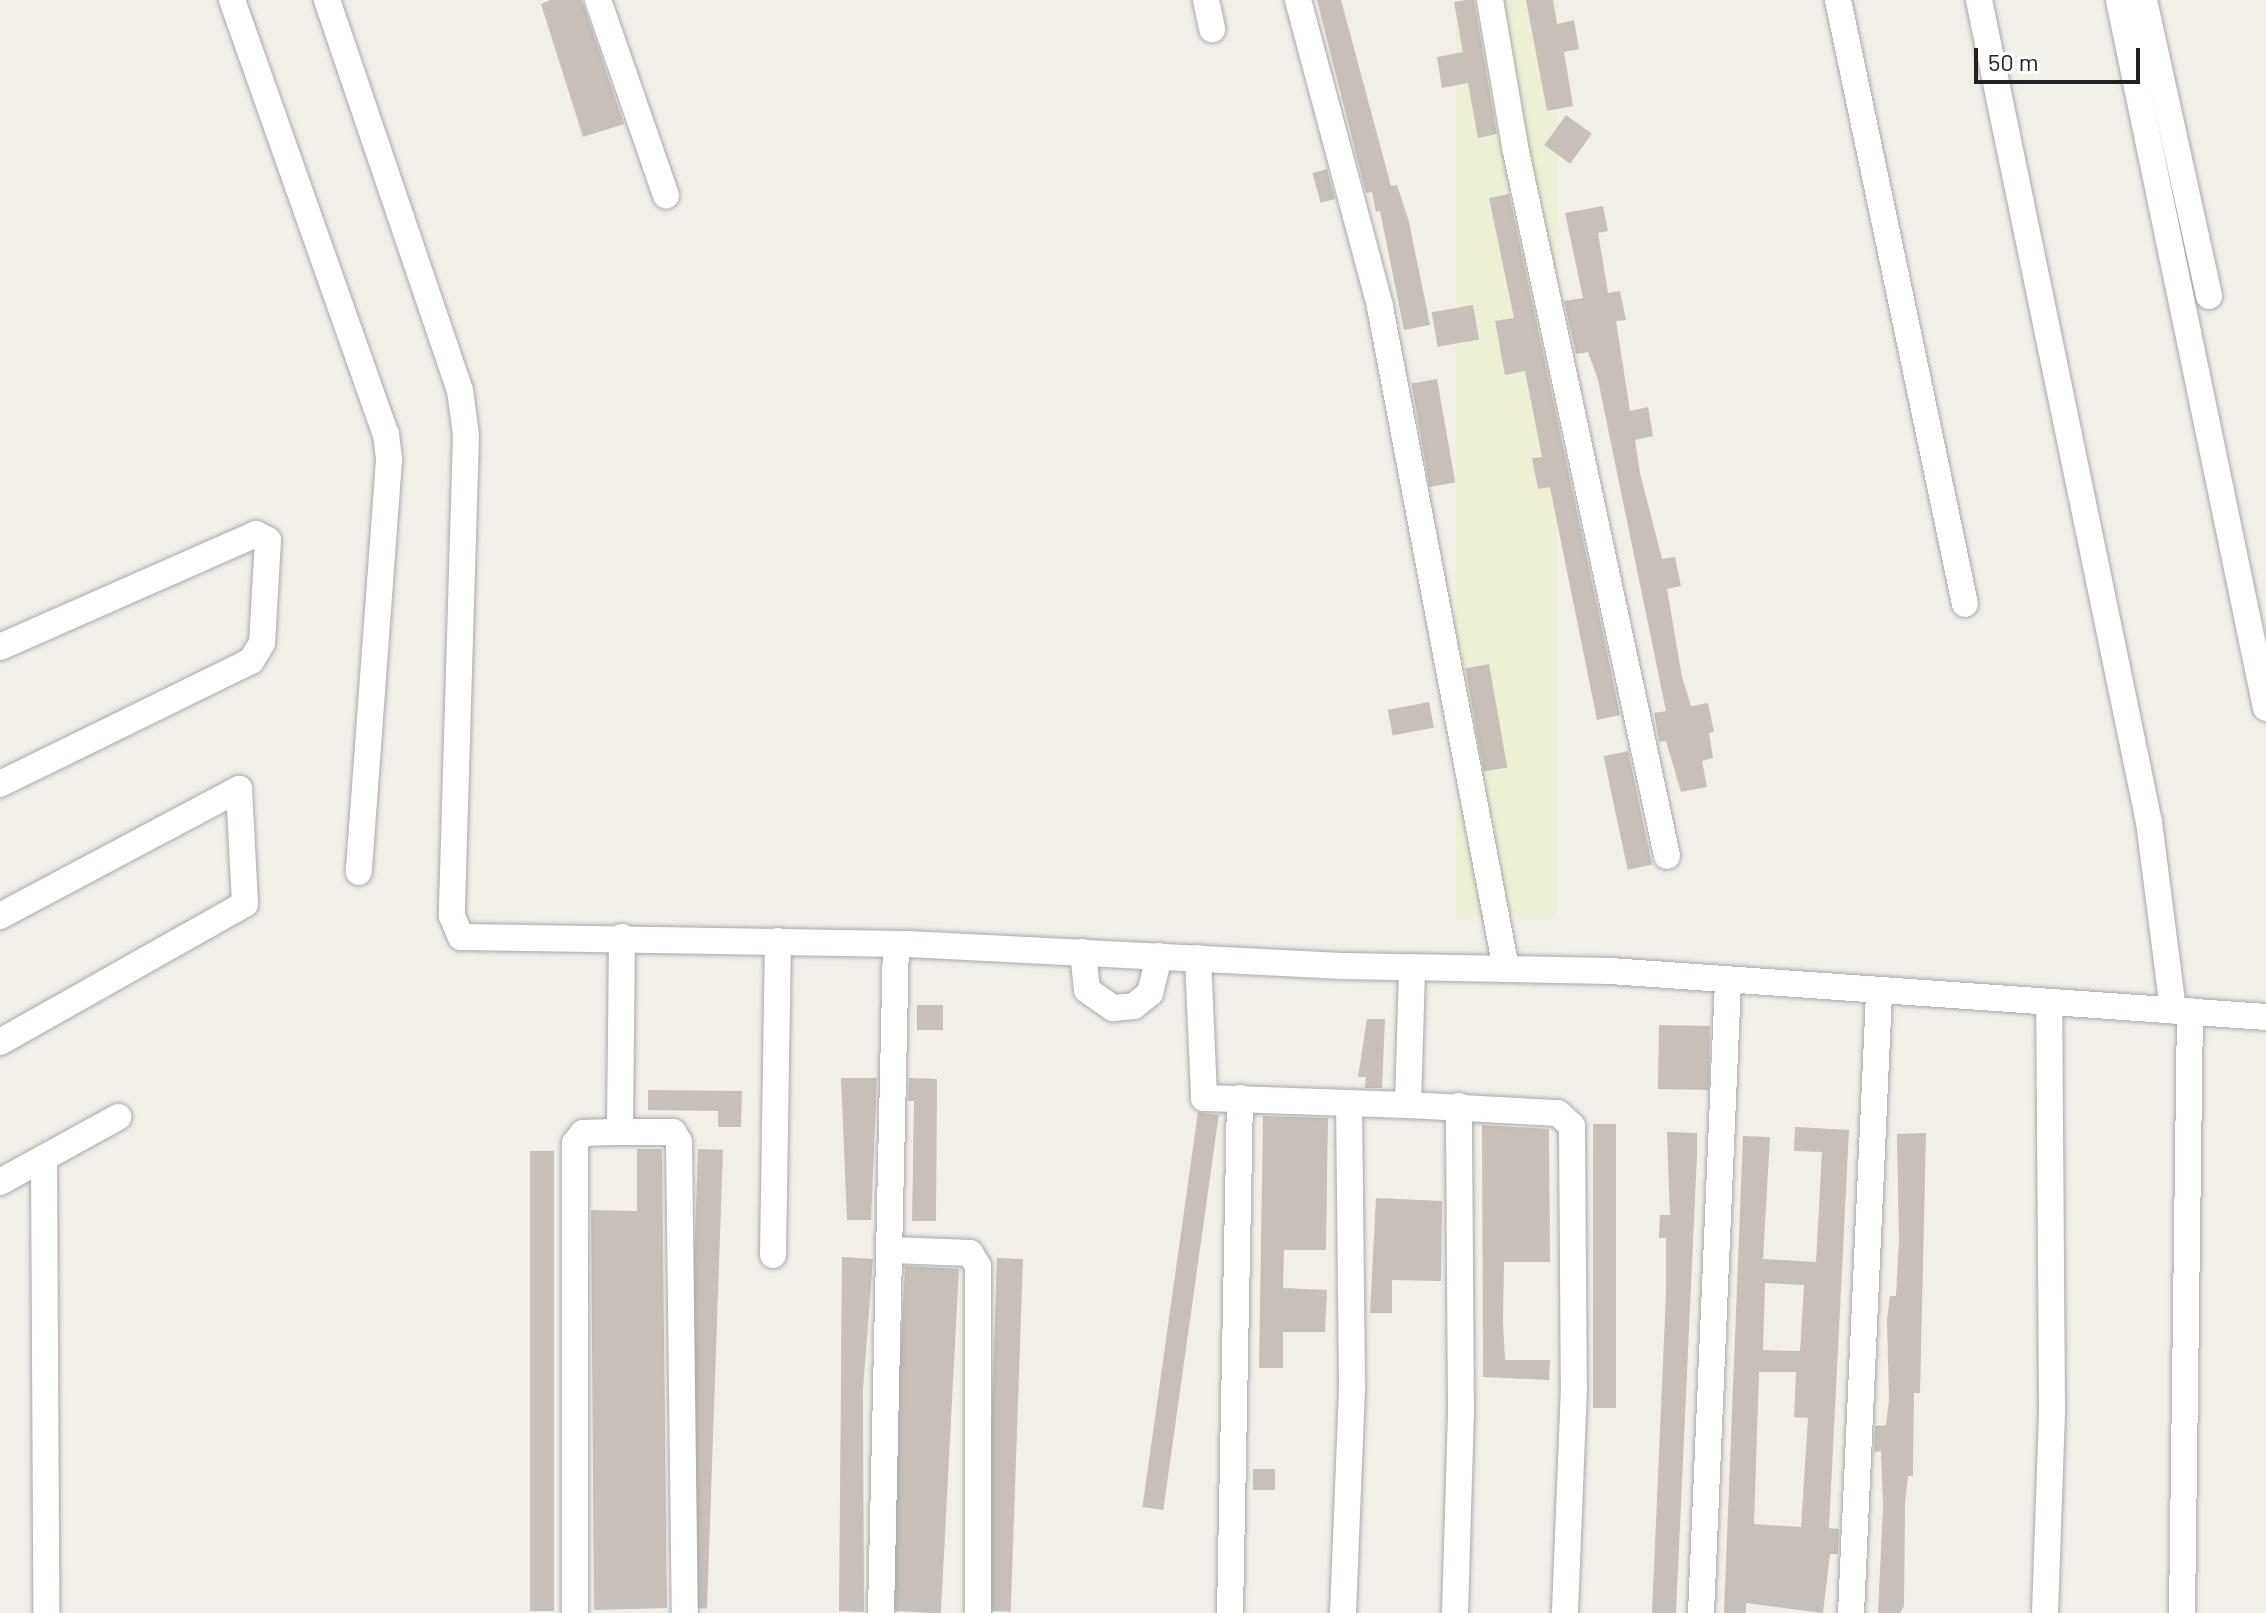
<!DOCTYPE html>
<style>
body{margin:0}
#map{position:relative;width:2266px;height:1613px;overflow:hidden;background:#f2efe9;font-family:Barlow,sans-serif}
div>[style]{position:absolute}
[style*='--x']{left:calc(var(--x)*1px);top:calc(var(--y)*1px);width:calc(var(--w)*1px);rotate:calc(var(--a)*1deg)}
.farmland>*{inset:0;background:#eef0d5;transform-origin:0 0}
.building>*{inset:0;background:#c7bfb8;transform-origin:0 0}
.roads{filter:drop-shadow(0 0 2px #a9a9a9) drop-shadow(0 0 2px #a9a9a9)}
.street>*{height:26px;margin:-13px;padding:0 13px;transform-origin:13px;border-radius:13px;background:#fff}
span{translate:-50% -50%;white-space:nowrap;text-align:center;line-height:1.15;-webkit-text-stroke:6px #fff;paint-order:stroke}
.scale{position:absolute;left:1974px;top:48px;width:166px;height:36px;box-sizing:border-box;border:4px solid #222;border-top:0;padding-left:10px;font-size:24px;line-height:28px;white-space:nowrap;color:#222;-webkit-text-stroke:6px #fff;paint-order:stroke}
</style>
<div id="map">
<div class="farmland">
<div style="left:1456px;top:0;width:101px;height:918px"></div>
</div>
<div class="building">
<div style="clip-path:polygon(550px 0,582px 0,624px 124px,583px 137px,541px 4px)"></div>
<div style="clip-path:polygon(1317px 0,1341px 0,1391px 186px,1397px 185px,1409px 222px,1430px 325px,1404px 330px,1380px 211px,1376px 212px,1372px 192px,1366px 193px)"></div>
<div style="clip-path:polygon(1466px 0,1474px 0,1497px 134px,1478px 138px,1468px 83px,1442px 88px,1437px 57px,1463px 52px,1454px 2px)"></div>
<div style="clip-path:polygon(1526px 0,1553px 0,1557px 24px,1574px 20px,1579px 49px,1564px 52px,1573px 106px,1547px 111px)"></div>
<div style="left:1566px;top:115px;width:32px;height:37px;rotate:36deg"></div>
<div style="left:1327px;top:169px;width:31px;height:15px;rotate:75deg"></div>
<div style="clip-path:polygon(1509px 194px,1604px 638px,1620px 715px,1597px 720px,1550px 487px,1538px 489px,1532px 458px,1542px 457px,1525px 371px,1505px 375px,1495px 321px,1514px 318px,1489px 198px)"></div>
<div style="clip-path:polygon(1603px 206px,1608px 231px,1598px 233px,1608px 293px,1620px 291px,1626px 320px,1616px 321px,1630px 411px,1648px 407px,1653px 436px,1635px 440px,1640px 473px,1662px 559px,1675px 557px,1681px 586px,1667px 589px,1682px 677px,1691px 706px,1708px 703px,1714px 732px,1709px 733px,1713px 758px,1702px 761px,1707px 787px,1681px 792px,1666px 741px,1659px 742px,1654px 713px,1666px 711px,1598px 380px,1588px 352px,1576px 354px,1564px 301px,1583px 298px,1565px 213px)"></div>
<div style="left:1473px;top:305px;width:35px;height:42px;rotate:80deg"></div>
<div style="left:1437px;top:379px;width:105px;height:26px;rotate:80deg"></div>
<div style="left:1489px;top:664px;width:105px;height:24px;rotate:80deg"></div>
<div style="left:1429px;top:702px;width:26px;height:42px;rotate:79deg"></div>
<div style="left:1628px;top:751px;width:116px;height:25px;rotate:78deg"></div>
<div style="left:917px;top:1005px;width:26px;height:25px"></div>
<div style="clip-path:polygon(1367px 1019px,1385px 1019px,1382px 1088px,1365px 1088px,1366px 1077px,1358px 1077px)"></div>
<div style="left:1659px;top:1025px;width:51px;height:64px;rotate:1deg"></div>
<div style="clip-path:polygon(841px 1078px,877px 1078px,871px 1220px,847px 1220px)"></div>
<div style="clip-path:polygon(909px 1078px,937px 1079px,936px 1221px,912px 1221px,914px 1101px,908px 1101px)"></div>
<div style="clip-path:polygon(648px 1090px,742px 1091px,741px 1127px,718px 1127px,718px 1111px,648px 1110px)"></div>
<div style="left:1198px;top:1112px;width:21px;height:399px;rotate:8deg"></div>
<div style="clip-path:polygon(1263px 1116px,1328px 1118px,1326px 1250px,1284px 1250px,1283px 1288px,1327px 1290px,1325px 1332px,1283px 1332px,1283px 1368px,1259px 1368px)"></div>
<div style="left:1593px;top:1124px;width:23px;height:284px"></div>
<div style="clip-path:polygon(1482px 1125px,1549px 1129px,1550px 1262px,1504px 1262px,1503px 1322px,1505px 1360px,1550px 1360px,1549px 1380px,1483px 1377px)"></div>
<div style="clip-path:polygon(evenodd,1795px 1127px,1849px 1130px,1829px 1528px,1839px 1529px,1838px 1554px,1830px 1554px,1823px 1613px,1746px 1603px,1746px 1613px,1724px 1613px,1743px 1136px,1770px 1137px,1763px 1259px,1816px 1262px,1822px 1152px,1794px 1151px,1795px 1127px,1765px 1283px,1804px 1285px,1800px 1351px,1763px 1350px,1765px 1283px,1795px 1127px,1759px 1372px,1796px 1372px,1794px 1417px,1808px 1418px,1801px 1527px,1754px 1524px,1759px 1372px)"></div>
<div style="clip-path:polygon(1667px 1132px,1697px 1133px,1697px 1155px,1676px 1613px,1652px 1613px,1666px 1294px,1666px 1238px,1659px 1238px,1660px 1215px,1670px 1215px)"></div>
<div style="clip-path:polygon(1926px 1133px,1920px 1393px,1914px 1393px,1913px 1476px,1908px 1476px,1905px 1503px,1904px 1606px,1900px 1613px,1878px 1613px,1883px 1507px,1881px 1451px,1874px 1452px,1875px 1426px,1886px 1425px,1889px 1400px,1887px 1319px,1890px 1296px,1896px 1296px,1899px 1240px,1897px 1134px)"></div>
<div style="clip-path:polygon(637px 1149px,662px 1149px,667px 1608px,594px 1610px,591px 1210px,637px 1211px)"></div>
<div style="left:698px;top:1149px;width:25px;height:459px;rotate:2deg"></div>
<div style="left:530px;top:1151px;width:24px;height:460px"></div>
<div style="clip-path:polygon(1376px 1198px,1442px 1201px,1441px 1281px,1392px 1280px,1392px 1313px,1370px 1313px)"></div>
<div style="clip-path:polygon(842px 1257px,873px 1259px,863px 1390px,864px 1612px,839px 1611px)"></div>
<div style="left:997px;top:1258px;width:26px;height:353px;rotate:2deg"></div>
<div style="left:905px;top:1266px;width:54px;height:345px;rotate:3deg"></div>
<div style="left:1253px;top:1469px;width:22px;height:21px"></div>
</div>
<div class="roads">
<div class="street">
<div style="--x:232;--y:0;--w:461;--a:70.5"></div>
<div style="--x:386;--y:434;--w:26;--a:83"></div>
<div style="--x:389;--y:460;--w:413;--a:94.2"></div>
<div style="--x:327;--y:0;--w:412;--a:71.2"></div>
<div style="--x:460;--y:390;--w:45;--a:82.4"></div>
<div style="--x:466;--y:435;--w:481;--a:91.7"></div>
<div style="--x:452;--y:916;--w:23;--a:67"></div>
<div style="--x:461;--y:937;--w:447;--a:0.9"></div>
<div style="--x:908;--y:944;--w:439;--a:2.9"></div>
<div style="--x:1346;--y:966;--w:264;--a:1.1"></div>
<div style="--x:1610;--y:971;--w:658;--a:4.01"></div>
<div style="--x:598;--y:0;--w:207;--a:70.8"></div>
<div style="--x:1206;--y:0;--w:30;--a:78"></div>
<div style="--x:1298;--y:0;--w:318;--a:75"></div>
<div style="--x:1380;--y:307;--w:674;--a:79.22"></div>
<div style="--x:1490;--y:0;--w:149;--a:80.3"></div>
<div style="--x:1515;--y:147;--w:725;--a:77.9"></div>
<div style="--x:1838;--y:0;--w:617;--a:78.13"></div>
<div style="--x:1979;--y:0;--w:839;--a:78.32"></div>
<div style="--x:2149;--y:822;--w:190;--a:82.7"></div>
<div style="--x:2119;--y:0;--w:723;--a:78.27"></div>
<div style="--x:2144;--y:0;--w:303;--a:77.6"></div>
<div style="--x:0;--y:647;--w:280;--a:-23.8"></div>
<div style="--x:256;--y:534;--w:13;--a:27"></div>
<div style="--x:268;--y:540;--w:103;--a:93.3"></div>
<div style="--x:262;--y:643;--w:21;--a:121"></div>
<div style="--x:251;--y:661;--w:280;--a:153.9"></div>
<div style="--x:0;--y:916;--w:271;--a:-28"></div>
<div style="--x:239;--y:789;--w:115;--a:87"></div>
<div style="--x:245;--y:904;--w:281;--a:150.6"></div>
<div style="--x:622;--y:937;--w:195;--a:90.6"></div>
<div style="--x:620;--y:1132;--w:53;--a:0"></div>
<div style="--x:673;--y:1132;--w:12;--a:59"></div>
<div style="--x:679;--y:1142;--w:471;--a:89.3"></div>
<div style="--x:1083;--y:952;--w:38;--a:84"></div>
<div style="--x:1087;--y:990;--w:32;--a:35"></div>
<div style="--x:1113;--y:1008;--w:21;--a:-5"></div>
<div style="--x:1134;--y:1006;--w:21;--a:-39"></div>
<div style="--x:1150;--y:993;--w:38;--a:-76"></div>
<div style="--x:1198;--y:958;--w:140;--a:87.5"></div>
<div style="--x:1204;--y:1098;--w:204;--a:2"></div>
<div style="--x:1408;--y:1105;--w:138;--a:-88.3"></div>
<div style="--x:1408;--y:1105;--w:150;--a:3.1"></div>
<div style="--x:1558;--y:1113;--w:19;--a:43"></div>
<div style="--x:1572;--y:1126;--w:261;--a:89.6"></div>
<div style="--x:1574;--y:1387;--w:226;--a:92.3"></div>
<div style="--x:44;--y:1158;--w:455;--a:89.7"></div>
<div style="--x:0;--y:1182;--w:135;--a:-28.8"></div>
<div style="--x:892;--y:1250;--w:78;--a:2.2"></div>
<div style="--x:970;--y:1253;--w:15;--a:58"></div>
<div style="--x:978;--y:1266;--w:347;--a:90"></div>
<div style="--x:773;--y:1255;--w:314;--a:-89.1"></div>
<div style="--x:575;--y:1613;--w:470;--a:-90"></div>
<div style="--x:575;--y:1143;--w:13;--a:-51"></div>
<div style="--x:583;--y:1133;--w:37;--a:-2"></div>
<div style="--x:881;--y:1613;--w:669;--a:-88.72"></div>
<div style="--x:1230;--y:1613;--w:515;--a:-88.89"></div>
<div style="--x:1343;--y:1613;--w:227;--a:-87.7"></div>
<div style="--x:1352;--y:1386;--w:283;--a:-90.6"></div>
<div style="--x:1455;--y:1613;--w:198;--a:-88.3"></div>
<div style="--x:1461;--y:1415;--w:309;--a:-90.4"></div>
<div style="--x:1701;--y:1613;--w:633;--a:-87.55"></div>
<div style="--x:1851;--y:1613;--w:621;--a:-87.41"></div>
<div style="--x:2045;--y:1613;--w:205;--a:-88"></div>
<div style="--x:2052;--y:1408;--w:404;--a:-90.4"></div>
<div style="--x:2182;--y:1613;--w:602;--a:-89.24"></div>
</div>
</div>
<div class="scale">50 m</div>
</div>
